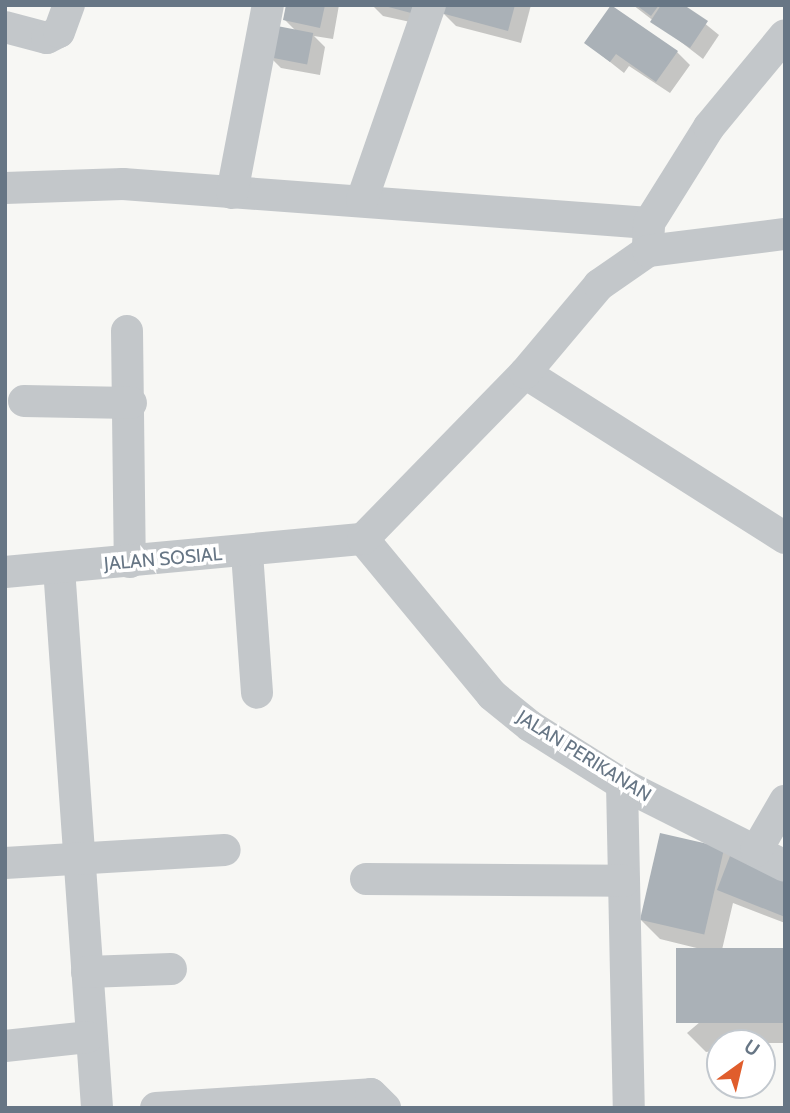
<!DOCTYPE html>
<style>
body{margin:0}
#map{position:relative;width:790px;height:1113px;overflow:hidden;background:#f7f7f4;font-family:Cabin,sans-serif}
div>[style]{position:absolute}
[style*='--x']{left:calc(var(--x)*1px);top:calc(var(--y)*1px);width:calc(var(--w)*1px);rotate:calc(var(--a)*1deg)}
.shadow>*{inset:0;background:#0003}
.building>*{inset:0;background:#aab1b7;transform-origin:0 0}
.minor>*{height:32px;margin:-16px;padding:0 16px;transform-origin:16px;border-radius:16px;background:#c3c7ca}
span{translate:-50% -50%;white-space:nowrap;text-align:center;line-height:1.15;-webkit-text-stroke:7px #fff;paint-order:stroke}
.street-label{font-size:19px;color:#677685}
.frame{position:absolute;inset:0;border:7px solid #677685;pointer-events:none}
.north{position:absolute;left:706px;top:1029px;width:70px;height:70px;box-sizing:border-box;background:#fff;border:2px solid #c2c8ce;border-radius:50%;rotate:34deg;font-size:19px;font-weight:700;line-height:28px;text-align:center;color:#677685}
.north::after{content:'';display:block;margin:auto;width:24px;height:32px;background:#e05d2c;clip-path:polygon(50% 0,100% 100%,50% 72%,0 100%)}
</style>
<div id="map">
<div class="shadow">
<div style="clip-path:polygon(288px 5px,339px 5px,333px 39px,314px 36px,325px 47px,320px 75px,281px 68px,268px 55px,297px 32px,285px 20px)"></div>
<div style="clip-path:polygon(372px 5px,428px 5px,424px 25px,383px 16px)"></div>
<div style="clip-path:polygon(445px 5px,531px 5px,521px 43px,456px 26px,443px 13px)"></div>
<div style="clip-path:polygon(633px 5px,682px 5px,719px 35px,703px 59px)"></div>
<div style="clip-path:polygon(586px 43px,677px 52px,690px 65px,670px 93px,629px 66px,624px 73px)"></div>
<div style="clip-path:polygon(723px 850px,785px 879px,785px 923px,733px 903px,721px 954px,660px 939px,641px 920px)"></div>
<div style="clip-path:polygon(785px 950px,785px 1043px,720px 1043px,720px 1050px,706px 1052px,687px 1033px)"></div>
</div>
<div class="building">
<div style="clip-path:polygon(286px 5px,325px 5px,320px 28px,283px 20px)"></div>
<div style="clip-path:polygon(381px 5px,413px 5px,411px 13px)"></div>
<div style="clip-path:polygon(443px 5px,515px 5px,508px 31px,441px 13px)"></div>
<div style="clip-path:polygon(611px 5px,678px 51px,656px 82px,616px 54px,610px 62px,584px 43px)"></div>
<div style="clip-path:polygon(636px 5px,659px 5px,651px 16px)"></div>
<div style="clip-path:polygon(661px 5px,684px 5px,708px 21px,690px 48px,650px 22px)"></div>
<div style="left:272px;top:25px;width:42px;height:32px;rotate:11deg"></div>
<div style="left:660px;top:833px;width:66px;height:89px;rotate:13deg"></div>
<div style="clip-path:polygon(730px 856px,785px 877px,785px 917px,717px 890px)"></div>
<div style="left:785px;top:948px;width:75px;height:109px;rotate:90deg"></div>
</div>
<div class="minor">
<div style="--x:5;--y:27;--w:43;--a:14.7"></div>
<div style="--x:47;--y:38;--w:13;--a:-27"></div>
<div style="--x:59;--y:32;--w:29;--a:-70"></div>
<div style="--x:5;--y:188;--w:118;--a:-1.9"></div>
<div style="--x:123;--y:184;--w:527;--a:4.24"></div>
<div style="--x:232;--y:193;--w:191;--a:-79.2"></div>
<div style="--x:362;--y:200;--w:207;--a:-70.8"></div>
<div style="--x:648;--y:245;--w:22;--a:-87"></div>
<div style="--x:649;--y:223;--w:113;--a:-58"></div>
<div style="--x:709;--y:127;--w:119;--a:-50.4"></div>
<div style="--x:127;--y:331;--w:231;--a:89.3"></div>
<div style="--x:525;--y:373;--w:308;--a:32.4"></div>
<div style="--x:24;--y:401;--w:107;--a:1.1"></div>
<div style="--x:363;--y:539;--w:202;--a:50.4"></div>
<div style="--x:492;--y:695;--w:49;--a:39.2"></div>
<div style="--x:530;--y:726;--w:109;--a:32.2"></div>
<div style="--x:622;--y:784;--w:182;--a:26.7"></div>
<div style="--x:247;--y:553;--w:140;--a:85.9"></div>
<div style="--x:59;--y:568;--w:541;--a:85.97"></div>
<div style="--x:5;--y:572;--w:360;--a:-5.3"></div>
<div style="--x:363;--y:539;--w:232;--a:-45.7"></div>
<div style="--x:525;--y:373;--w:115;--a:-49.9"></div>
<div style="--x:599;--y:285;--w:60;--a:-34.8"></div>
<div style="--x:648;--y:251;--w:138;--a:-7.1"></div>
<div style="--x:622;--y:784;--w:324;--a:88.8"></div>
<div style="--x:756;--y:851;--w:58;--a:-59.9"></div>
<div style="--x:5;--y:863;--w:220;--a:-3.4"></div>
<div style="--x:366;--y:879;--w:258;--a:0.4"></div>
<div style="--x:87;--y:972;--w:84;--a:-2"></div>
<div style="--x:5;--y:1046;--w:83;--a:-6.2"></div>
<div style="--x:156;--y:1108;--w:215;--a:-3.7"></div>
<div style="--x:371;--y:1094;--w:20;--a:45"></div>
</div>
<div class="street-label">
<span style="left:163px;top:559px;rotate:-5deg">JALAN SOSIAL</span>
<span style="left:584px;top:756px;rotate:32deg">JALAN PERIKANAN</span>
</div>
<div class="frame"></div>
<div class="north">U</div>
</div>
